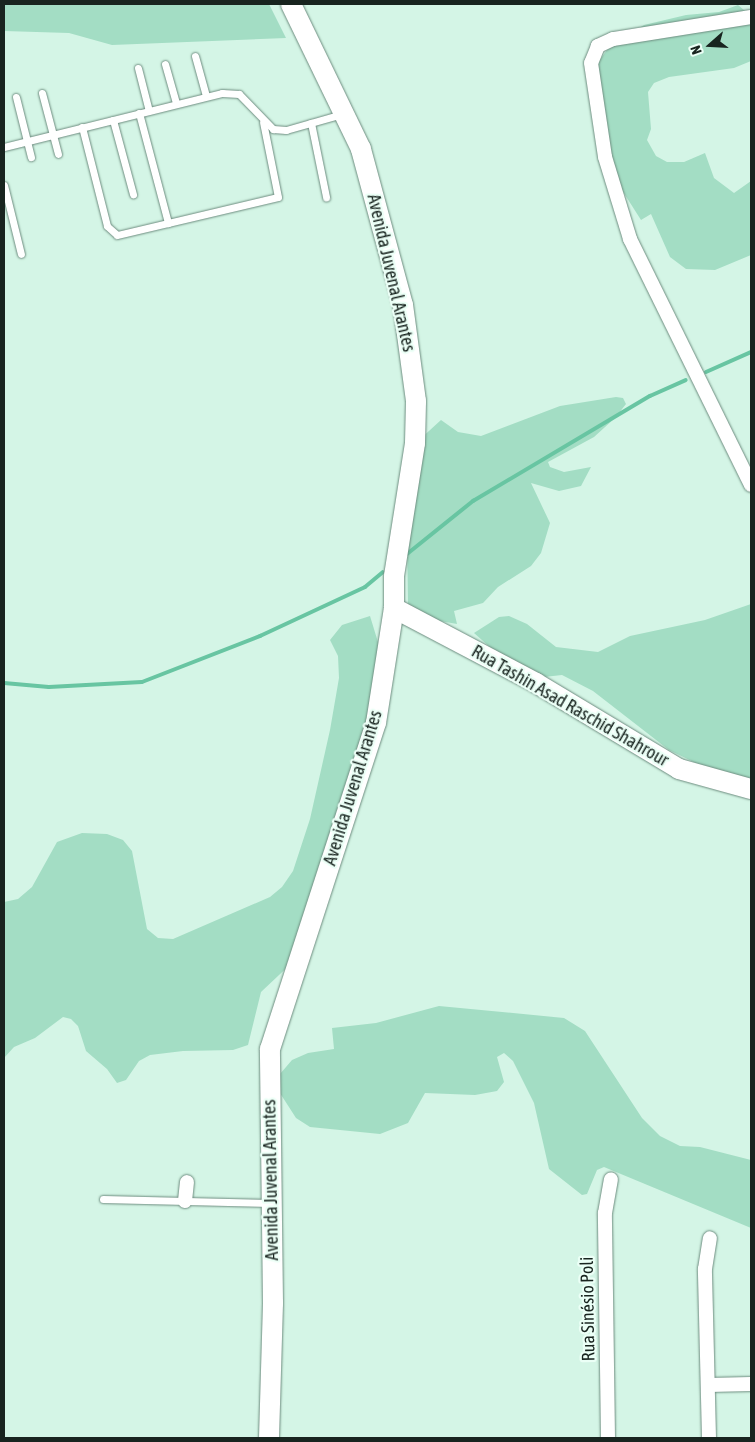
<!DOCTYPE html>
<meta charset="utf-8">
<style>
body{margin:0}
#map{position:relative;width:755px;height:1442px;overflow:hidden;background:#d4f5e6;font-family:"Asap Condensed",sans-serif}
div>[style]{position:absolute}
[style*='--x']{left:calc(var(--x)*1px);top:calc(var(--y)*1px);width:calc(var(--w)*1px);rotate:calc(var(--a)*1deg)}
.green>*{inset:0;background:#a3ddc4}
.stream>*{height:4px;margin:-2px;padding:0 2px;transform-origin:2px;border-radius:2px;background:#68c5a2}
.roads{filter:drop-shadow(0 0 1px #6d8c7f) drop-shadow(0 0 1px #6d8c7f)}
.lane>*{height:7px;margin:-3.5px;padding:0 3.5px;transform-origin:3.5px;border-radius:3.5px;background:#fff}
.street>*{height:14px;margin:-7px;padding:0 7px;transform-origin:7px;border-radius:7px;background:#fff}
.secondary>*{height:20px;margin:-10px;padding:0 10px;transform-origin:10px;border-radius:10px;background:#fff}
span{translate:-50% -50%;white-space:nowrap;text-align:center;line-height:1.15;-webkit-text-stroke:4.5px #ebfff6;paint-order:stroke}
.street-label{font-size:18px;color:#18241f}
.frame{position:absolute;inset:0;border:5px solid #18241f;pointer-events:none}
.north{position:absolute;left:685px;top:20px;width:50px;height:50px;-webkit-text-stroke:4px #ebfff6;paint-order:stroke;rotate:251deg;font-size:14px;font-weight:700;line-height:20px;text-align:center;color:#18241f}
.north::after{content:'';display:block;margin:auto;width:18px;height:22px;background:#18241f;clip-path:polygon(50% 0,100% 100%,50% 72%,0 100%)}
</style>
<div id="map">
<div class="green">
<div style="clip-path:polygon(4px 4px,269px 4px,286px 38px,112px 45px,69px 33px,4px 31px)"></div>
<div style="clip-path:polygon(738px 5px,751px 16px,751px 61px,734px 68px,669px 77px,654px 83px,648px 92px,651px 129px,647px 140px,656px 156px,667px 162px,684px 162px,705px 153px,714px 178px,734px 193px,751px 181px,751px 255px,715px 270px,686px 269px,670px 257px,651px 214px,641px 220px,606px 165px,597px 64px,609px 47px,644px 25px,686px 15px,719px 12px)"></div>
<div style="clip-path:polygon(616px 397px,623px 398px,626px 404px,615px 418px,594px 437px,548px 462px,550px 467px,564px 472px,591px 467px,581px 486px,559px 491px,531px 483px,550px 523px,541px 553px,531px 566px,498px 587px,483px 603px,454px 611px,457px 624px,440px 621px,408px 606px,407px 536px,418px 441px,441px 420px,458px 432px,481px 436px,560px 406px)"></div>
<div style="clip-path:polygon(751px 604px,751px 782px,712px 771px,669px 750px,593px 691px,562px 675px,544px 677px,491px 648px,474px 633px,499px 617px,509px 616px,527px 624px,556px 647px,598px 652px,630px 636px,705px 620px)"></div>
<div style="clip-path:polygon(370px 616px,385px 665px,296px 959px,261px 992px,248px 1045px,233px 1050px,183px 1051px,150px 1055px,139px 1061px,126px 1080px,117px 1083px,107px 1069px,86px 1051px,78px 1026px,71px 1019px,63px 1017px,35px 1038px,14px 1047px,4px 1058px,4px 902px,18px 899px,32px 887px,57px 842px,82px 833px,107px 834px,123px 840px,132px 851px,147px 929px,158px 938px,173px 939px,270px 897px,282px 887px,293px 871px,310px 819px,330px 730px,339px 678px,338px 656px,330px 640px,342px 625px)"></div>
<div style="clip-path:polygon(439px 1006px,564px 1018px,585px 1031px,642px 1118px,660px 1136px,680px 1146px,700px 1147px,751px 1160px,751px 1228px,604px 1167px,597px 1170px,587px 1194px,582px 1195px,549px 1169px,534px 1103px,513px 1061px,504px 1053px,497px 1057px,504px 1082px,497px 1091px,475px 1095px,425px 1093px,408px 1123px,380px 1134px,310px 1127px,296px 1118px,278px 1090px,280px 1074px,292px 1060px,308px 1053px,334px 1049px,332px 1028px,376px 1023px)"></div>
</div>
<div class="stream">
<div style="--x:706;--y:372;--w:49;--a:-24"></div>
<div style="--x:407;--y:554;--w:85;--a:-38.8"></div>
<div style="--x:473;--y:501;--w:206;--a:-30.7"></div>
<div style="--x:650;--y:396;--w:39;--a:-24"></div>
<div style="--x:4;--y:683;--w:45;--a:5.1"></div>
<div style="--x:49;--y:687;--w:93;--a:-3.1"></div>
<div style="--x:142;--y:682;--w:127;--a:-21.3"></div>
<div style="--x:260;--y:636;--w:116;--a:-25"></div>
<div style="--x:365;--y:587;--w:23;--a:-40"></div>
</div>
<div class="roads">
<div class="lane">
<div style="--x:195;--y:56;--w:41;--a:74.6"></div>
<div style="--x:165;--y:64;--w:41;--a:74.2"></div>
<div style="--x:138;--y:68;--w:44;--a:75.7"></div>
<div style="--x:42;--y:93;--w:63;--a:75.3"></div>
<div style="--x:16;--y:97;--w:62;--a:76"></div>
<div style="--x:139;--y:113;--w:114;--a:75.2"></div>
<div style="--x:113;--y:120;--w:77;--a:74.9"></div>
<div style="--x:311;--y:123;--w:76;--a:78.5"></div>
<div style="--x:82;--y:127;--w:102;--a:75.8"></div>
<div style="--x:107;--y:226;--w:13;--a:42"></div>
<div style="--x:117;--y:235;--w:165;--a:-13.3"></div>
<div style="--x:278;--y:197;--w:76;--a:-101.3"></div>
<div style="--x:4;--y:147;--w:225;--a:-13.9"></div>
<div style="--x:222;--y:93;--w:17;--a:3"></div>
<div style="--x:239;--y:94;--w:49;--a:45.8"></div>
<div style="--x:273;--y:129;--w:13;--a:4"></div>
<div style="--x:286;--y:130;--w:58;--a:-15.9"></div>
<div style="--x:4;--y:185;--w:71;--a:76.2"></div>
<div style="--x:103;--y:1199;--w:167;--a:1.4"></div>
</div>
<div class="street">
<div style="--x:751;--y:17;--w:140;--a:170.9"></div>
<div style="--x:613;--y:39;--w:17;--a:155"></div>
<div style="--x:598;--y:46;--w:18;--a:112"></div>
<div style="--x:591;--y:63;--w:95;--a:81.5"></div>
<div style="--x:605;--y:157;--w:86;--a:73"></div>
<div style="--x:630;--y:239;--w:274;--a:63.8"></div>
<div style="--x:185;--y:1201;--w:19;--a:-84"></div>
<div style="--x:709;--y:1385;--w:42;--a:-1.4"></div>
<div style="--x:608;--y:1438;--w:225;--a:-90.8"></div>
<div style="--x:605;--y:1213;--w:34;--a:-80"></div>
<div style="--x:709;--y:1438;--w:169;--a:-91.4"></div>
<div style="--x:705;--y:1269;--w:31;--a:-81"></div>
</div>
<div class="secondary">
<div style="--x:394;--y:608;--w:161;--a:27.8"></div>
<div style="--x:536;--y:683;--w:167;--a:31"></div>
<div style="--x:679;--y:769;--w:75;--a:15.5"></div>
<div style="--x:269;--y:1438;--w:135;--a:-88.3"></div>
<div style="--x:273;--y:1303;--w:254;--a:-90.7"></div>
<div style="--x:270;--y:1049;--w:343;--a:-72"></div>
<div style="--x:376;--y:723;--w:116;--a:-81.1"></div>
<div style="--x:394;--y:608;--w:32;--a:-90"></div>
<div style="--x:394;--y:576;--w:135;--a:-81"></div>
<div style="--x:415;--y:443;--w:42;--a:-88.6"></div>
<div style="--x:416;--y:401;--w:97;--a:-97.7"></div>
<div style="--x:403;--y:305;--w:162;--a:-105.1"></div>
<div style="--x:361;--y:149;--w:161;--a:-115.8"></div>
</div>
</div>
<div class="street-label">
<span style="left:391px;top:273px;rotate:77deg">Avenida Juvenal Arantes</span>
<span style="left:570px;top:706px;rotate:30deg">Rua Tashin Asad Raschid Shahrour</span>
<span style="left:353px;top:788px;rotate:-73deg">Avenida Juvenal Arantes</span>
<span style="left:271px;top:1180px;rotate:-91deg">Avenida Juvenal Arantes</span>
<span style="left:588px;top:1309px;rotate:-91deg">Rua Sinésio Poli</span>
</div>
<div class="frame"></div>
<div class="north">N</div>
</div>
